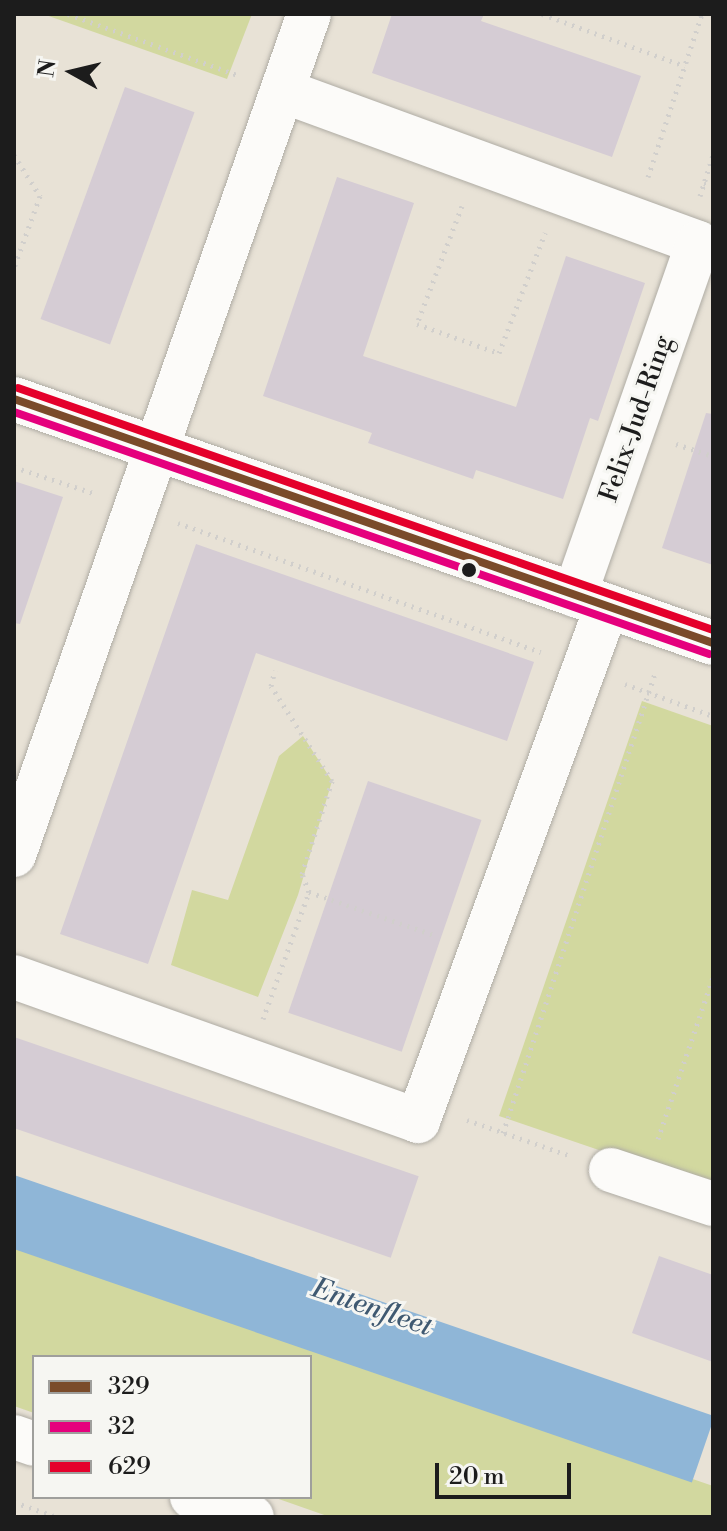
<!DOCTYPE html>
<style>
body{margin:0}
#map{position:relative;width:727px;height:1531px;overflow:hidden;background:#e8e2d6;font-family:"Libre Bodoni",serif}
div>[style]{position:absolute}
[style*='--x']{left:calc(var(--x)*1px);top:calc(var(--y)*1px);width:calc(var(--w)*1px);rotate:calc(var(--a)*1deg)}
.green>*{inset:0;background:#d2d89f}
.water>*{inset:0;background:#8fb6d7;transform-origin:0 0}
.building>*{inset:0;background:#d5ccd4;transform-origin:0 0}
.path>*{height:5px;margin-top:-2.5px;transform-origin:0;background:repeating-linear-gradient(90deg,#d1cfcc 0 2px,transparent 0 8px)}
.roads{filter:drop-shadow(0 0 2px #afaca4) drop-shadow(0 0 2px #afaca4)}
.minor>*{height:44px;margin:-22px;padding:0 22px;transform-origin:22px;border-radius:22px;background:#fcfbf9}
.bus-1>*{height:8px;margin:-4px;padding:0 4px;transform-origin:4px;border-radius:4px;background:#7a4b2a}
.bus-2>*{height:8px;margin:-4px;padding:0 4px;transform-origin:4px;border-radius:4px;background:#e5007d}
.bus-3>*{height:8px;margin:-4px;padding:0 4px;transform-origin:4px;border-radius:4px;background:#e4002b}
.dots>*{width:22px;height:22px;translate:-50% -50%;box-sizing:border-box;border:4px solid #f6f6f2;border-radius:50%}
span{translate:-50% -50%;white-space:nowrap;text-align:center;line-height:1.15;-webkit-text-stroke:6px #f6f6f2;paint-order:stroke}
.street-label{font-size:26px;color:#1c1c1c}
.water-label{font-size:28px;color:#3f5971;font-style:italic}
.frame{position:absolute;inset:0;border:16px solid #1c1c1c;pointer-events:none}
.legend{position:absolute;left:32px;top:1355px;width:280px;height:144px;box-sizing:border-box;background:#f6f6f2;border:2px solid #9f9f9c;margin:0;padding:10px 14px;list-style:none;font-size:24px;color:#1c1c1c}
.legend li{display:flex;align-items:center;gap:16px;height:40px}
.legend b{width:40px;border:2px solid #9f9f9c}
.north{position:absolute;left:32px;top:32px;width:80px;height:80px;-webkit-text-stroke:6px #f6f6f2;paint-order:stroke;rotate:278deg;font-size:22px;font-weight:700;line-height:32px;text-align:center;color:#1c1c1c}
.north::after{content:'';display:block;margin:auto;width:28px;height:36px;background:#1c1c1c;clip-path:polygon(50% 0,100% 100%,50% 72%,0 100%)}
.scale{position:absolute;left:435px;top:1463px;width:136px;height:36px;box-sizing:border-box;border:4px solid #1c1c1c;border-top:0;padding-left:10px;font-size:24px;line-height:28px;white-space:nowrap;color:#1c1c1c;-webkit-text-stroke:6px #f6f6f2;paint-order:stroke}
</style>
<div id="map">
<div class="green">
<div style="clip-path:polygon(43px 14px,252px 14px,227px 79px)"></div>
<div style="clip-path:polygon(642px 701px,713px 726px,713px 1189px,499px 1116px)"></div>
<div style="clip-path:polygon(303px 736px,332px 781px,298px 895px,258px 997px,171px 965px,192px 890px,228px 900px,279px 756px)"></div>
<div style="clip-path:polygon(14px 1245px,713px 1486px,713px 1517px,330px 1517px,273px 1497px,310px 1497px,310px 1357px,34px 1357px,34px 1413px,14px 1406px)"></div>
</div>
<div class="water">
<div style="left:14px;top:1175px;width:741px;height:70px;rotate:19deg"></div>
</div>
<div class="building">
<div style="clip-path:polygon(392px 14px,484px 14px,481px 21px,641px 76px,612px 157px,372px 73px)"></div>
<div style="left:125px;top:87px;width:74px;height:247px;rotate:20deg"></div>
<div style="clip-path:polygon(337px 177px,414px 203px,363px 356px,516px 407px,566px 256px,645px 283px,598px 421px,590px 418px,563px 499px,476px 470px,473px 479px,368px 443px,372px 433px,263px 396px)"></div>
<div style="clip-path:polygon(706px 413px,713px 414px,713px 565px,662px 548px)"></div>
<div style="clip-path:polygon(14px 481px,63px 497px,20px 624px,14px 623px)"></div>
<div style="clip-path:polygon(196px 544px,534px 662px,507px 741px,256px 653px,148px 964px,60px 934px)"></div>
<div style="left:368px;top:781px;width:120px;height:245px;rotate:19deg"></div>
<div style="left:14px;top:1037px;width:428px;height:86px;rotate:19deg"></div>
<div style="clip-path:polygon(659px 1256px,713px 1275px,713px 1362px,632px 1333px)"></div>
</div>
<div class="path">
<div style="--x:68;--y:14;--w:183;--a:19.8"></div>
<div style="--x:542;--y:14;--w:152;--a:20"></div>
<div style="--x:14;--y:155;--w:49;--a:57.6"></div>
<div style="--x:40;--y:196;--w:77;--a:109.9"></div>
<div style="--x:648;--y:177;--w:172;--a:-71.7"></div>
<div style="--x:704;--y:183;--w:9;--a:18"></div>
<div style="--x:700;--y:196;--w:43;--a:-72.4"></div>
<div style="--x:462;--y:206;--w:126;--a:110.9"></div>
<div style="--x:417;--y:324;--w:87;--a:19.5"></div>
<div style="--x:499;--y:353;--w:129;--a:-69"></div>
<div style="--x:676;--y:444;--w:39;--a:18"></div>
<div style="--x:14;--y:467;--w:83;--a:18.2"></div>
<div style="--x:178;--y:523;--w:385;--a:19.6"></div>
<div style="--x:625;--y:684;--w:94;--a:20"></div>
<div style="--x:309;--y:892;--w:135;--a:19"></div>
<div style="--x:263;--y:1019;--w:135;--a:-70.1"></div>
<div style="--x:309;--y:892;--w:19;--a:-111"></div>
<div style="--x:302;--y:874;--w:98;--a:-72.1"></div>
<div style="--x:332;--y:781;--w:113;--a:-122.7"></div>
<div style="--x:271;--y:686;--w:16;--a:-76"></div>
<div style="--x:467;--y:1120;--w:110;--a:19.1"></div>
<div style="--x:503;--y:1133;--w:487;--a:-71.7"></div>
<div style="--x:658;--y:1139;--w:171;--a:-71.2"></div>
<div style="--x:14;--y:1502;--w:46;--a:19.2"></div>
</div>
<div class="roads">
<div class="minor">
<div style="--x:283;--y:91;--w:442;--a:20.1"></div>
<div style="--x:698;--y:243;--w:373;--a:109.3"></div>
<div style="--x:14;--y:399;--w:740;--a:19.24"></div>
<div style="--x:14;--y:855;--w:891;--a:-70.67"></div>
<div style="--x:14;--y:977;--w:429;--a:19.6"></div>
<div style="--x:418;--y:1121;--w:549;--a:-69.85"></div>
<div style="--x:611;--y:1170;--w:108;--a:18.4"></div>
<div style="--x:14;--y:1437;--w:21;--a:19"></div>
<div style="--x:192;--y:1497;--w:63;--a:18.4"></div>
</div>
</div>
<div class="bus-1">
<div style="--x:14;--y:399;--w:740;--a:19.24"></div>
</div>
<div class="bus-2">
<div style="--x:14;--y:412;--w:736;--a:19.2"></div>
</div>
<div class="bus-3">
<div style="--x:18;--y:388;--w:736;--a:19.2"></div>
</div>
<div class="dots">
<div style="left:469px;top:570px;background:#1c1c1c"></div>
</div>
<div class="street-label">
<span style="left:637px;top:419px;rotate:-71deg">Felix-Jud-Ring</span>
</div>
<div class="water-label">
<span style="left:372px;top:1308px;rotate:19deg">Entenfleet</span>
</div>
<div class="frame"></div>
<ul class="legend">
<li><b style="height:10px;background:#7a4b2a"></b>329</li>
<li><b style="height:10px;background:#e5007d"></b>32</li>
<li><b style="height:10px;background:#e4002b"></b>629</li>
</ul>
<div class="north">N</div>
<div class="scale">20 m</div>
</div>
